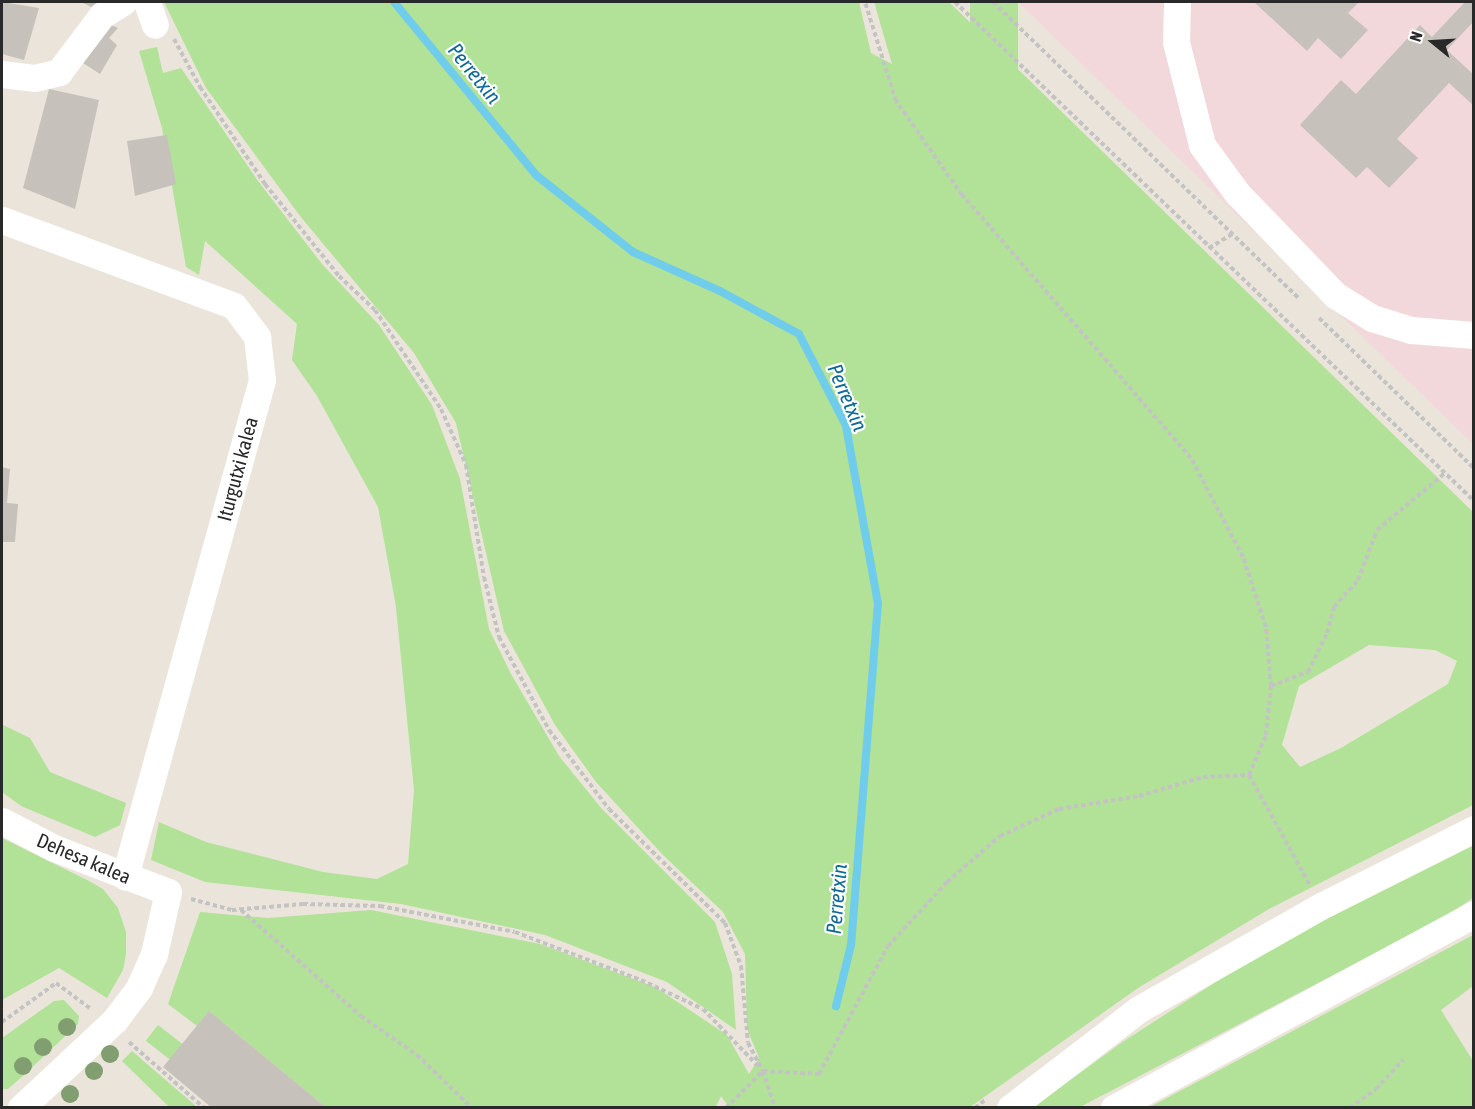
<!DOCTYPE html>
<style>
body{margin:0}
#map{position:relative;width:1475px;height:1109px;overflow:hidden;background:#ebe4db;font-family:"Asap Condensed",sans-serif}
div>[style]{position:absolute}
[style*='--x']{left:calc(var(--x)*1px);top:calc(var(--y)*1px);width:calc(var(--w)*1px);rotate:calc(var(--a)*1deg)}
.medical>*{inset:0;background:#f2d8da}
.green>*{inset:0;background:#b2e198;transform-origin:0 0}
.stream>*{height:8px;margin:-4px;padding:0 4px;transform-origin:4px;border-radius:4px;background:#6fcceb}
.building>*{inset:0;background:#c6c1ba}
.path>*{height:4px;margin-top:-2px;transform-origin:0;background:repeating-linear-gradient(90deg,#c3c3c3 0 4.5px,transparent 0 7.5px)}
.minor>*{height:27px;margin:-13.5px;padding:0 13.5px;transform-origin:13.5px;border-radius:13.5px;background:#fff}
.trees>*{width:18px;height:18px;margin:-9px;border-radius:50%;background:#819e71}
span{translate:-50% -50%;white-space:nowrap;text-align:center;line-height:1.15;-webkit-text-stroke:4.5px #fff;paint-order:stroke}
.street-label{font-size:20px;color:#292929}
.water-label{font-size:21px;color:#106a96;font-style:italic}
.frame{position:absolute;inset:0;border:3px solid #292929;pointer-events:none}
.north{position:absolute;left:1403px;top:12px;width:60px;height:60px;-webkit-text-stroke:4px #fff;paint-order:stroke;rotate:288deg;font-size:16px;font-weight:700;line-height:24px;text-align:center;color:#292929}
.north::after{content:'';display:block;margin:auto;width:21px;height:27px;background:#292929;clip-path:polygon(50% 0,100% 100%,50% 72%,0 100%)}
</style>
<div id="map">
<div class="medical">
<div style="clip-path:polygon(1018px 2px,1473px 2px,1473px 444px)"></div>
</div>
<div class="green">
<div style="clip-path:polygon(evenodd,164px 2px,859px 2px,871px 53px,892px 64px,874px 2px,949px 2px,1473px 512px,1473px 805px,1269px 909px,1138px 988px,970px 1107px,730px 1108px,721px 1096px,715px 1108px,329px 1108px,322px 1104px,209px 1011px,197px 1026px,168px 1004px,200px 912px,268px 918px,371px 910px,540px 944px,655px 987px,727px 1035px,749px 1074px,759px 1058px,747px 1029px,745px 954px,723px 912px,662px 854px,596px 782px,555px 725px,504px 631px,456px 423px,414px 353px,300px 216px,206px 88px,164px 2px,1369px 645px,1435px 650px,1457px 661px,1448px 684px,1341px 748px,1300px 767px,1282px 745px,1299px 686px,1369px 645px)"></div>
<div style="left:970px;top:2px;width:48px;height:703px"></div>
<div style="clip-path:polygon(157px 47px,163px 73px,181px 68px,258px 181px,322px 264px,379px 325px,432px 405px,460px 479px,489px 629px,511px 674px,559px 756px,602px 809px,715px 922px,732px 974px,736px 1030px,667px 982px,545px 935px,401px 904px,205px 882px,151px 860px,159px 822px,206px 842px,323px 872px,377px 879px,408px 864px,414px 790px,396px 607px,378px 507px,317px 396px,292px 360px,297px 324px,205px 241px,199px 275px,186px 267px,162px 128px,139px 51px)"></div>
<div style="clip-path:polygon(3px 725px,30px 738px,50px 772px,126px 803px,120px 825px,95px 837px,21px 806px,2px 792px)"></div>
<div style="clip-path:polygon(2px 838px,89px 881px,103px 889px,118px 908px,126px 932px,126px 954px,123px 970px,107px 998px,59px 968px,2px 1000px)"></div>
<div style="clip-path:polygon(1473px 844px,1473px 898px,1443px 918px,1080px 1107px,1032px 1108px,1121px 1043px,1267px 949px)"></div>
<div style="clip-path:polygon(1473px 935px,1473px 986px,1441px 1010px,1473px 1061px,1473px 1107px,1150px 1107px)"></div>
<div style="clip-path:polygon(64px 1000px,79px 1016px,78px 1024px,24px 1075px,8px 1089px,2px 1089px,2px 1038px,54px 1001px)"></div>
<div style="left:158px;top:1025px;width:31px;height:20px;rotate:38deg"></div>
<div style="clip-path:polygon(132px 1051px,197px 1107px,169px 1107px,122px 1061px)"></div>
</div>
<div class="stream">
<div style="--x:394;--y:2;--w:224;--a:50.6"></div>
<div style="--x:536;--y:175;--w:124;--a:38.4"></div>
<div style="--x:633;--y:252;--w:95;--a:24.1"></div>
<div style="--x:720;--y:291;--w:90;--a:28.6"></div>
<div style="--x:799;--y:334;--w:103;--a:62.9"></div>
<div style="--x:846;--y:426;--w:180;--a:79.8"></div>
<div style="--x:878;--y:603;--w:343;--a:94.5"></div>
<div style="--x:851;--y:945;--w:63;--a:103.8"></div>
</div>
<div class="building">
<div style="clip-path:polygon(2px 2px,39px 8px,24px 60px,2px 54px)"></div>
<div style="clip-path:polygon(81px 2px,111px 2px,100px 11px)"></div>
<div style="clip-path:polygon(1254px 2px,1359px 2px,1348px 13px,1368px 30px,1341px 59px,1318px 38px,1307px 51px)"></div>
<div style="clip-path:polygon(1465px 2px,1474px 2px,1474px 21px,1447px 50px,1474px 75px,1474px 106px,1449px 83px,1397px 139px,1418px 158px,1389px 188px,1367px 167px,1356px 178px,1300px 125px,1341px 80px,1356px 94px,1420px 25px,1432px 37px)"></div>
<div style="clip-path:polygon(111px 25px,118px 28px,109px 38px,117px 45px,100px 74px,80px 61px)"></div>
<div style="clip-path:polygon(49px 89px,99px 100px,75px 209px,23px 188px)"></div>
<div style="clip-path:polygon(167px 135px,176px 184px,135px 196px,127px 141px)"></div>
<div style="clip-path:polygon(2px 467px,10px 469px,7px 503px,18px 504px,15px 542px,2px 542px)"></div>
<div style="clip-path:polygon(209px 1011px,322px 1104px,329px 1108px,212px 1108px,163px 1067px)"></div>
</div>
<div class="path">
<div style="--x:955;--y:2;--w:720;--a:43.87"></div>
<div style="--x:993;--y:2;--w:425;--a:44.1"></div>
<div style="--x:174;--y:39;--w:55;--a:61.6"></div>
<div style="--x:200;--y:87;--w:117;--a:56.2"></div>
<div style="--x:265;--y:184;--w:118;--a:51.2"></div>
<div style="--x:339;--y:276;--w:50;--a:43.4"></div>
<div style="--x:375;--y:310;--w:119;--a:56.3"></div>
<div style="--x:441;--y:409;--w:61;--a:65.9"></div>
<div style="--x:466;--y:465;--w:113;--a:80.9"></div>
<div style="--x:484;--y:577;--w:62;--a:76"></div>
<div style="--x:499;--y:637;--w:106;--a:61.7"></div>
<div style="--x:549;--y:730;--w:99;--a:52.8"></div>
<div style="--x:609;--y:809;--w:163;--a:44.5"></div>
<div style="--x:725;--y:923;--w:46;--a:69.6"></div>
<div style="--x:741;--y:966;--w:77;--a:84.8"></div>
<div style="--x:748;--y:1043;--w:32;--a:62"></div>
<div style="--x:1209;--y:248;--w:27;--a:-31"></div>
<div style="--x:1319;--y:318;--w:216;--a:44.1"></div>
<div style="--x:1271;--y:686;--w:40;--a:-21"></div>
<div style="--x:1308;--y:672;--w:43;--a:-64"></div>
<div style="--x:1327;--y:633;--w:27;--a:-75"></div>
<div style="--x:1334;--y:607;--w:36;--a:-48"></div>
<div style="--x:1358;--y:580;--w:53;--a:-69.2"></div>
<div style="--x:1377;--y:530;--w:89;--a:-40"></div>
<div style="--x:1249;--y:775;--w:126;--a:61"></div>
<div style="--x:191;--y:899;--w:42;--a:15"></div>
<div style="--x:232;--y:910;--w:71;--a:-4.8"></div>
<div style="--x:303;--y:904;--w:77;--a:1.5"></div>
<div style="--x:380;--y:906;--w:137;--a:10.9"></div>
<div style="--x:515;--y:932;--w:135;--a:20.9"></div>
<div style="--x:641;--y:980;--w:68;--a:25.1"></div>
<div style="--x:703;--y:1009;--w:79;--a:46"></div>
<div style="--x:241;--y:910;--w:160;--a:41.5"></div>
<div style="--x:361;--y:1016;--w:68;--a:34.9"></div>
<div style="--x:417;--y:1055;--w:76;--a:43.9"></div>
<div style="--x:2;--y:1022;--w:67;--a:-35.8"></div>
<div style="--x:56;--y:983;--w:44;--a:36.6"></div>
<div style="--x:129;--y:1042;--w:100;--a:41.3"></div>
<div style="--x:763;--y:1071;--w:39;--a:72"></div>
<div style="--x:726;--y:1108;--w:52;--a:-45"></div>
<div style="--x:763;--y:1071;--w:56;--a:3.1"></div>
<div style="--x:819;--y:1074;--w:145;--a:-61.7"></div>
<div style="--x:888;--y:946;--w:87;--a:-47.3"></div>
<div style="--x:947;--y:882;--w:70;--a:-41"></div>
<div style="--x:1000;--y:836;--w:65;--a:-24.6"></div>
<div style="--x:1059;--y:809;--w:81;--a:-9.2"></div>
<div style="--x:1139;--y:796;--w:67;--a:-16.5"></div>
<div style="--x:1203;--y:777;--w:46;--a:-2.5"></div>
<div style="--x:1249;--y:775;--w:43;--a:-67"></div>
<div style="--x:1266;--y:735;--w:49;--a:-84.2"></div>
<div style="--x:1271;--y:686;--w:59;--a:-94.8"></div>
<div style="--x:1266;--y:627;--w:74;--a:-108.2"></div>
<div style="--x:1243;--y:557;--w:112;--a:-117.7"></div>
<div style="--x:1191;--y:458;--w:349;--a:-131"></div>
<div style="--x:962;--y:195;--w:115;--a:-125.1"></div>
<div style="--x:896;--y:101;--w:104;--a:-107.4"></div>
<div style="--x:975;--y:1108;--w:14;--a:-39"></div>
<div style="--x:1350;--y:1108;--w:32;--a:-36"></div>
<div style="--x:1376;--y:1089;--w:40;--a:-47"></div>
</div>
<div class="minor">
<div style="--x:147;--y:2;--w:24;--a:71"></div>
<div style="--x:1177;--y:2;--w:40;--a:91.4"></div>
<div style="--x:1176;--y:42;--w:106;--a:75.8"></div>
<div style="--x:1202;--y:145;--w:59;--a:53.9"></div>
<div style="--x:1237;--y:193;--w:141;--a:46.1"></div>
<div style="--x:1335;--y:295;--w:44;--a:31.9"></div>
<div style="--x:1372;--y:318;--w:41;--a:17.1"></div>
<div style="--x:1411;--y:330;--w:63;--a:4.5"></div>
<div style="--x:2;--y:74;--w:32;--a:7"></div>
<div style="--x:34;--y:78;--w:26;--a:-13"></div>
<div style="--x:59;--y:72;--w:71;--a:-53"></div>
<div style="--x:102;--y:15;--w:25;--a:-32"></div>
<div style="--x:2;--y:220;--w:247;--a:20.3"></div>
<div style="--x:234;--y:306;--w:39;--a:53"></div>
<div style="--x:257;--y:337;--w:43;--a:83.4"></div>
<div style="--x:262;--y:380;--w:515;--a:105.44"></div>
<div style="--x:2;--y:821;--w:59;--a:27.4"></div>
<div style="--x:54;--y:848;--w:122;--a:21.1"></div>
<div style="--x:168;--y:892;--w:64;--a:102.7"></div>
<div style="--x:154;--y:954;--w:37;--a:114"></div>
<div style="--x:139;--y:988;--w:40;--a:127"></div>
<div style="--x:115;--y:1020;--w:129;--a:136.9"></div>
<div style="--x:1010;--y:1108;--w:163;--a:-37.5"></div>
<div style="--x:1139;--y:1009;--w:211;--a:-29.5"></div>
<div style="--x:1323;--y:905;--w:169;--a:-26.7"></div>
<div style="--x:1114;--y:1108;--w:409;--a:-28.3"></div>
</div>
<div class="trees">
<div style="left:67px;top:1027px"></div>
<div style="left:43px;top:1047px"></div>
<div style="left:110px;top:1054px"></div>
<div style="left:23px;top:1066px"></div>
<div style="left:94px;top:1071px"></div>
<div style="left:70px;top:1094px"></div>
</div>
<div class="street-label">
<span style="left:237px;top:469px;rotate:-75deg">Iturgutxi kalea</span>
<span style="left:84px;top:858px;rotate:23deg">Dehesa kalea</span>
</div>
<div class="water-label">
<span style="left:475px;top:73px;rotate:51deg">Perretxin</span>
<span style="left:848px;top:397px;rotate:67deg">Perretxin</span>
<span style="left:836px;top:899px;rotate:-85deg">Perretxin</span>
</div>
<div class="frame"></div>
<div class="north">N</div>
</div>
